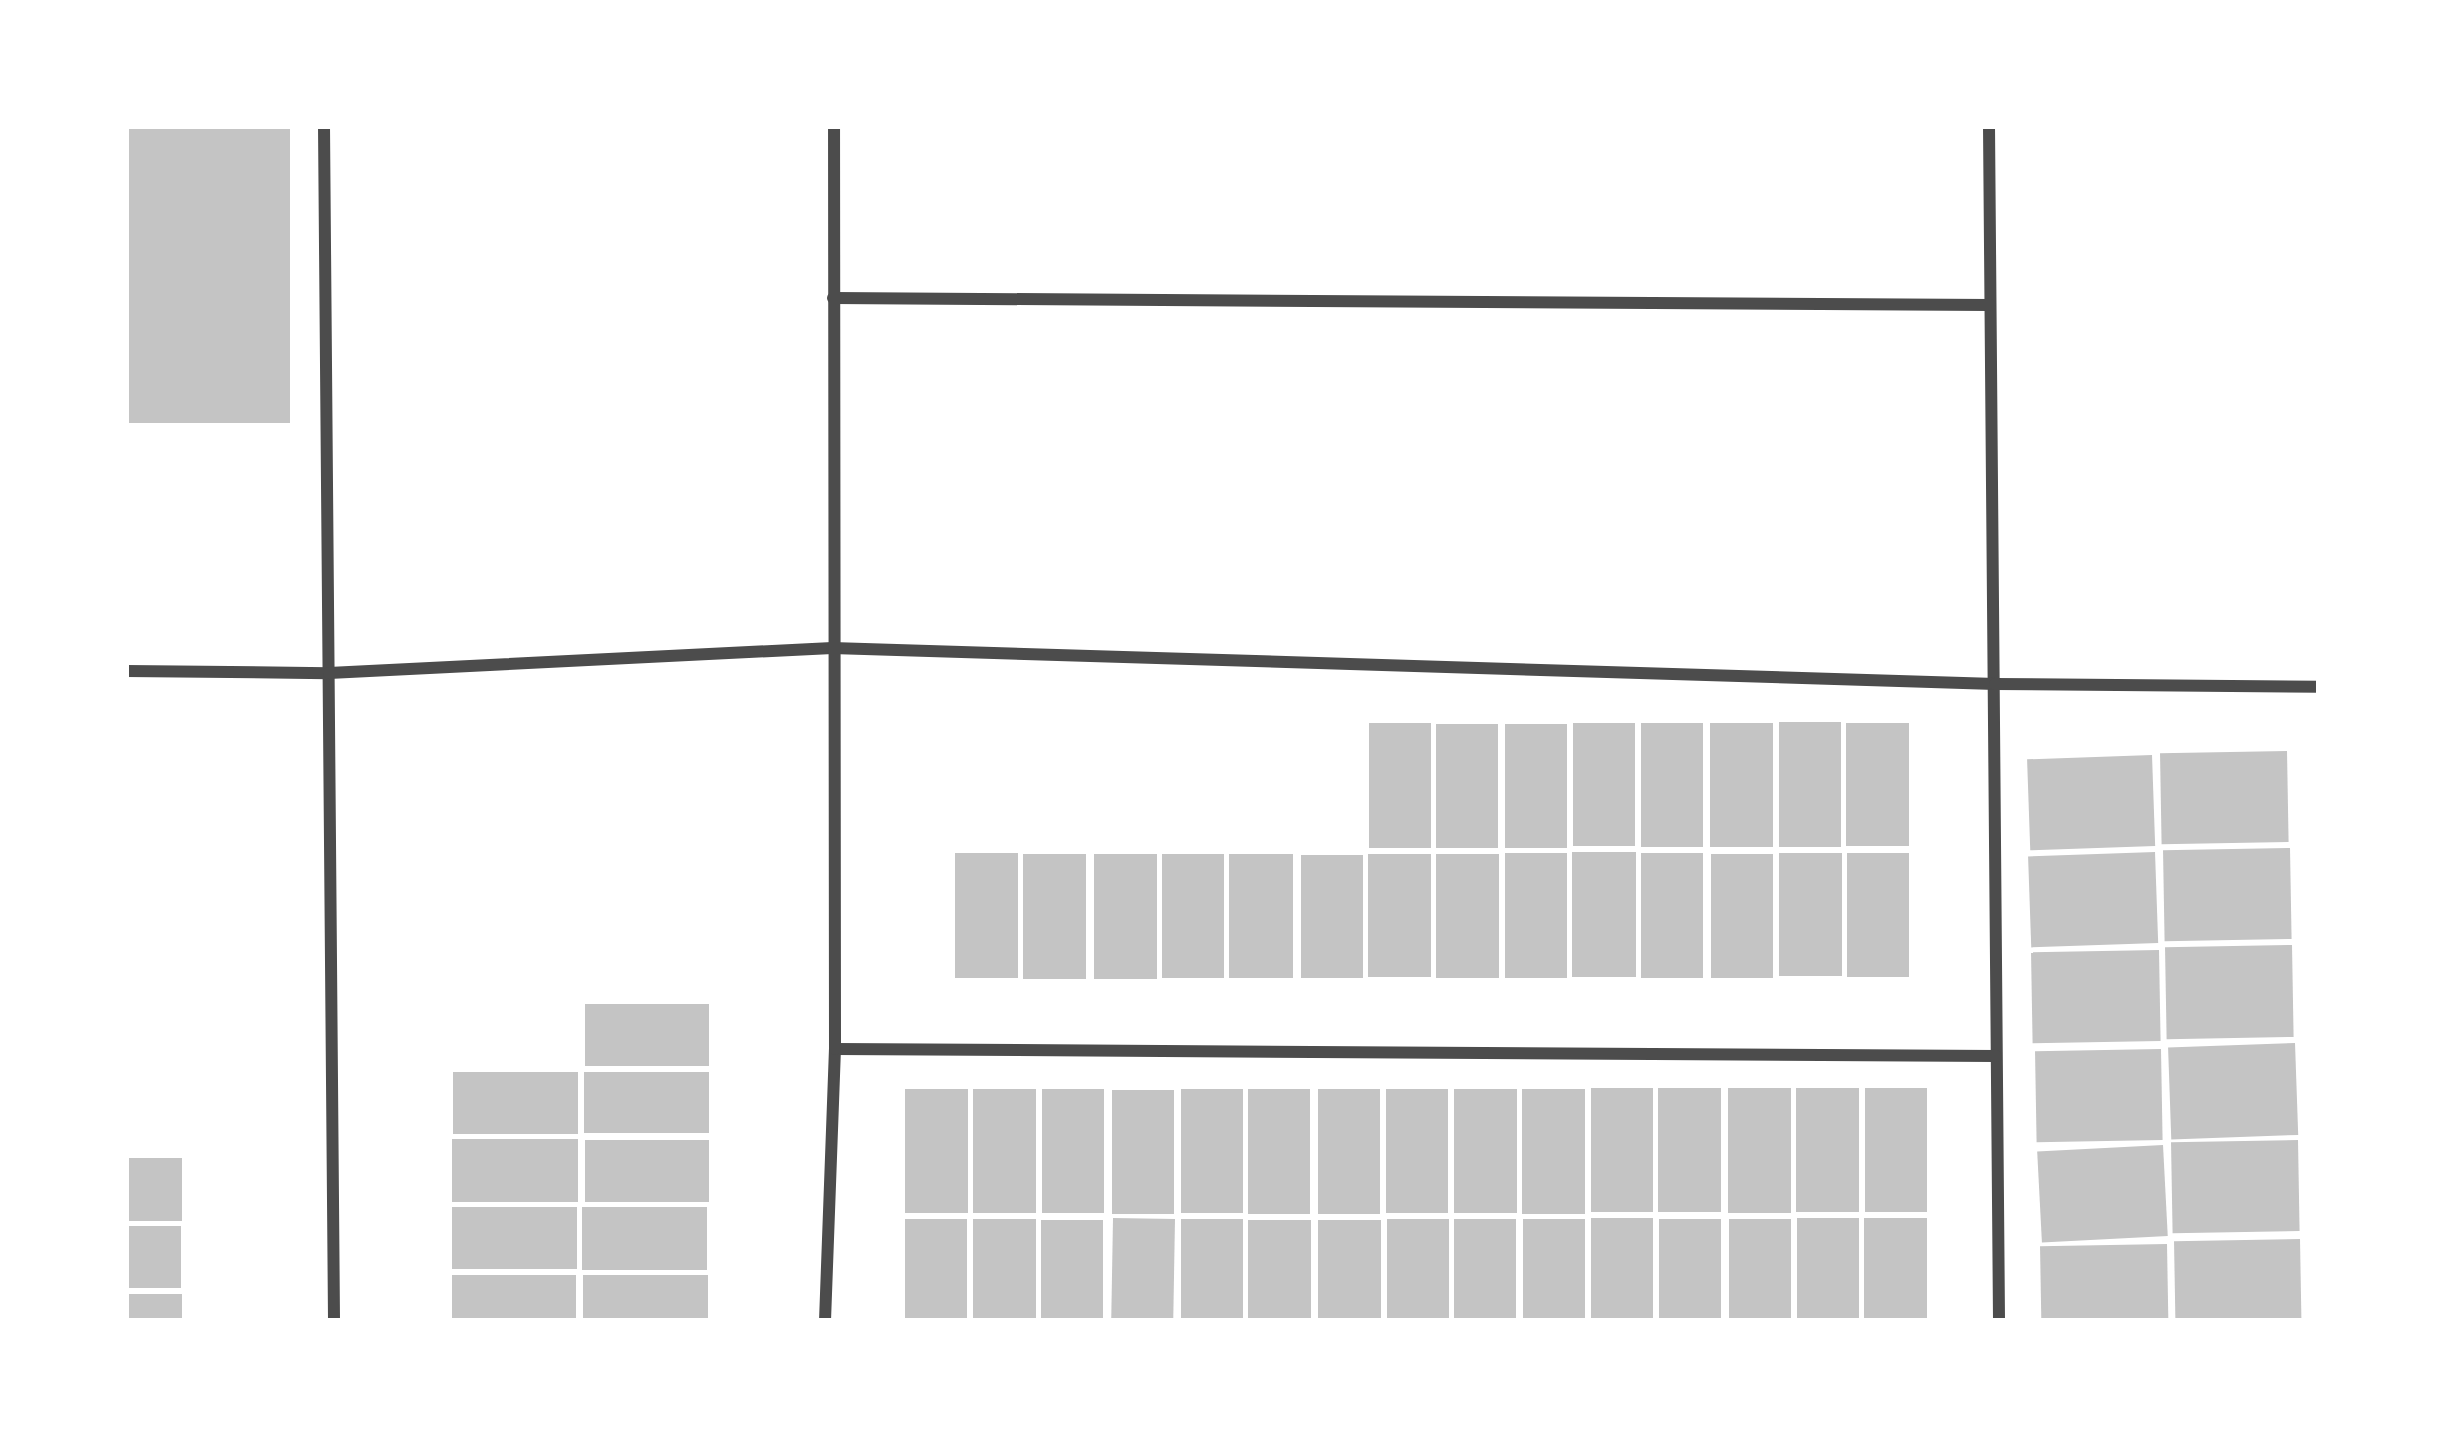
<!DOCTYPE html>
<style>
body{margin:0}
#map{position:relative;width:2445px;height:1447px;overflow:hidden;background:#fff;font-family:"Public Sans",sans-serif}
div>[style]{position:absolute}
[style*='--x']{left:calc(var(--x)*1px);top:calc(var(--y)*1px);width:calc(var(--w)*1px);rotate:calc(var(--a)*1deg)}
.building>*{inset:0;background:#c4c4c4;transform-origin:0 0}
.minor>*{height:12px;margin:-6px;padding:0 6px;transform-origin:6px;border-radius:6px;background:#4c4c4c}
span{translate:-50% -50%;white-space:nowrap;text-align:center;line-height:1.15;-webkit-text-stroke:12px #fff;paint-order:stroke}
.frame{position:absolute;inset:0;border:129px solid #fff;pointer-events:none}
</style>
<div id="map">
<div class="building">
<div style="left:127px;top:126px;width:163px;height:297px"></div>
<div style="left:1779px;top:722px;width:62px;height:125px"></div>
<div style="left:1369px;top:723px;width:62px;height:125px"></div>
<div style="left:1573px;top:723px;width:62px;height:123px"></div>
<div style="left:1703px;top:723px;width:124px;height:62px;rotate:90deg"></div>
<div style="left:1710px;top:723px;width:63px;height:124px"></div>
<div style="left:1846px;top:723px;width:63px;height:123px"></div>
<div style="left:1436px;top:724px;width:62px;height:124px"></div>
<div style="left:1505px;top:724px;width:62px;height:124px"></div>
<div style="left:2287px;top:751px;width:91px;height:127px;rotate:89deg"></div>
<div style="left:2152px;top:755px;width:91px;height:125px;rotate:88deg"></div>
<div style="left:2290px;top:848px;width:91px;height:127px;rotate:89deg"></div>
<div style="left:1636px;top:852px;width:125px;height:64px;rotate:90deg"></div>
<div style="left:2155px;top:852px;width:91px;height:127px;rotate:88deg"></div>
<div style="left:1018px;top:853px;width:125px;height:63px;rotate:90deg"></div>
<div style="left:1567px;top:853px;width:125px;height:62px;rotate:90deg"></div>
<div style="left:1641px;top:853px;width:62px;height:125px"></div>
<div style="left:1779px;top:853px;width:63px;height:123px"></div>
<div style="left:1847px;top:853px;width:62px;height:124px"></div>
<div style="left:1023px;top:854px;width:63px;height:125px"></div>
<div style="left:1157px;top:854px;width:125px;height:63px;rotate:90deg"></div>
<div style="left:1162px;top:854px;width:62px;height:124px"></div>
<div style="left:1293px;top:854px;width:124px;height:64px;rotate:90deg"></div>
<div style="left:1368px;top:854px;width:63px;height:123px"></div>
<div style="left:1436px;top:854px;width:63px;height:124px"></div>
<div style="left:1711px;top:854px;width:62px;height:124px"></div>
<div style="left:1301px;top:855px;width:62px;height:123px"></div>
<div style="left:2292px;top:945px;width:92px;height:127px;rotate:89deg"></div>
<div style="left:2159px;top:950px;width:91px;height:128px;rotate:89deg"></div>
<div style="left:585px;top:1004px;width:124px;height:62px"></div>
<div style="left:2295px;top:1043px;width:92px;height:127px;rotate:88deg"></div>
<div style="left:2161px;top:1049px;width:91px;height:126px;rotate:89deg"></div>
<div style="left:453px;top:1072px;width:125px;height:62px"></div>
<div style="left:584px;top:1072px;width:125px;height:61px"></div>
<div style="left:1591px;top:1088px;width:62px;height:124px"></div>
<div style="left:1658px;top:1088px;width:63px;height:124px"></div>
<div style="left:1728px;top:1088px;width:63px;height:125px"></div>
<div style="left:1796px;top:1088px;width:63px;height:124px"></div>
<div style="left:1865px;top:1088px;width:62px;height:124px"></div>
<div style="left:968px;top:1089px;width:124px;height:63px;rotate:90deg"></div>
<div style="left:973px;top:1089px;width:63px;height:124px"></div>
<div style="left:1042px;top:1089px;width:62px;height:124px"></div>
<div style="left:1181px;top:1089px;width:62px;height:124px"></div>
<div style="left:1248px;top:1089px;width:62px;height:125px"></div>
<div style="left:1318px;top:1089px;width:62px;height:125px"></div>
<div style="left:1386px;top:1089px;width:62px;height:124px"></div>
<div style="left:1517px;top:1089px;width:124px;height:63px;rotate:90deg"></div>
<div style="left:1522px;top:1089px;width:63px;height:125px"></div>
<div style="left:1112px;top:1090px;width:62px;height:124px"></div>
<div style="left:452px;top:1139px;width:126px;height:63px"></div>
<div style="left:585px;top:1140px;width:124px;height:62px"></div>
<div style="left:2298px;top:1140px;width:91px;height:127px;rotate:89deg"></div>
<div style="left:2163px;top:1145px;width:91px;height:126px;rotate:87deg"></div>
<div style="left:126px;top:1158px;width:56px;height:63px"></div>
<div style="left:452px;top:1207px;width:125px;height:62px"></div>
<div style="left:582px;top:1207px;width:125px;height:63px"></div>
<div style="left:1591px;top:1218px;width:62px;height:103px"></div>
<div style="left:1797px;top:1218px;width:62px;height:103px"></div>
<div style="left:1864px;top:1218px;width:63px;height:103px"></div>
<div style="left:967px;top:1219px;width:102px;height:62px;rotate:90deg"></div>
<div style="left:973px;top:1219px;width:63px;height:102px"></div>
<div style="left:1175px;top:1219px;width:102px;height:62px;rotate:91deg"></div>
<div style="left:1181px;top:1219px;width:62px;height:102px"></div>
<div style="left:1387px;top:1219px;width:62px;height:102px"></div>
<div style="left:1454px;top:1219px;width:62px;height:102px"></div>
<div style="left:1585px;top:1219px;width:102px;height:62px;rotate:90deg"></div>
<div style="left:1659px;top:1219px;width:62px;height:102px"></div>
<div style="left:1729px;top:1219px;width:62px;height:102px"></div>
<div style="left:1041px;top:1220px;width:62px;height:101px"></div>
<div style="left:1248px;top:1220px;width:63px;height:101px"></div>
<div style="left:1318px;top:1220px;width:63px;height:101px"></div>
<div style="left:126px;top:1226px;width:55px;height:62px"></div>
<div style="left:2300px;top:1239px;width:82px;height:126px;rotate:89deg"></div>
<div style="left:2167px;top:1244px;width:77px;height:127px;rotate:89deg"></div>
<div style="left:452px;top:1275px;width:124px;height:46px"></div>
<div style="left:583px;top:1275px;width:125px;height:46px"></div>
<div style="left:126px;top:1294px;width:56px;height:27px"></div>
</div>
<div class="minor">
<div style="--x:324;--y:126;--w:1195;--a:89.52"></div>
<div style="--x:1989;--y:126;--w:1195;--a:89.52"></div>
<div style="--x:833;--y:298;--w:1157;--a:0.35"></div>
<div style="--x:126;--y:671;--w:203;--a:0.6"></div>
<div style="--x:329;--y:673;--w:504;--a:-2.85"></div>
<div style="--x:832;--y:648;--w:1164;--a:1.77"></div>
<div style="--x:1995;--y:684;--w:324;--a:0.5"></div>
<div style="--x:835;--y:1049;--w:1161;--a:0.35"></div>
<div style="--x:825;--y:1321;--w:272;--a:-87.9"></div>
<div style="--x:835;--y:1049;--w:923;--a:-90.06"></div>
</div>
<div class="frame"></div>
</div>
